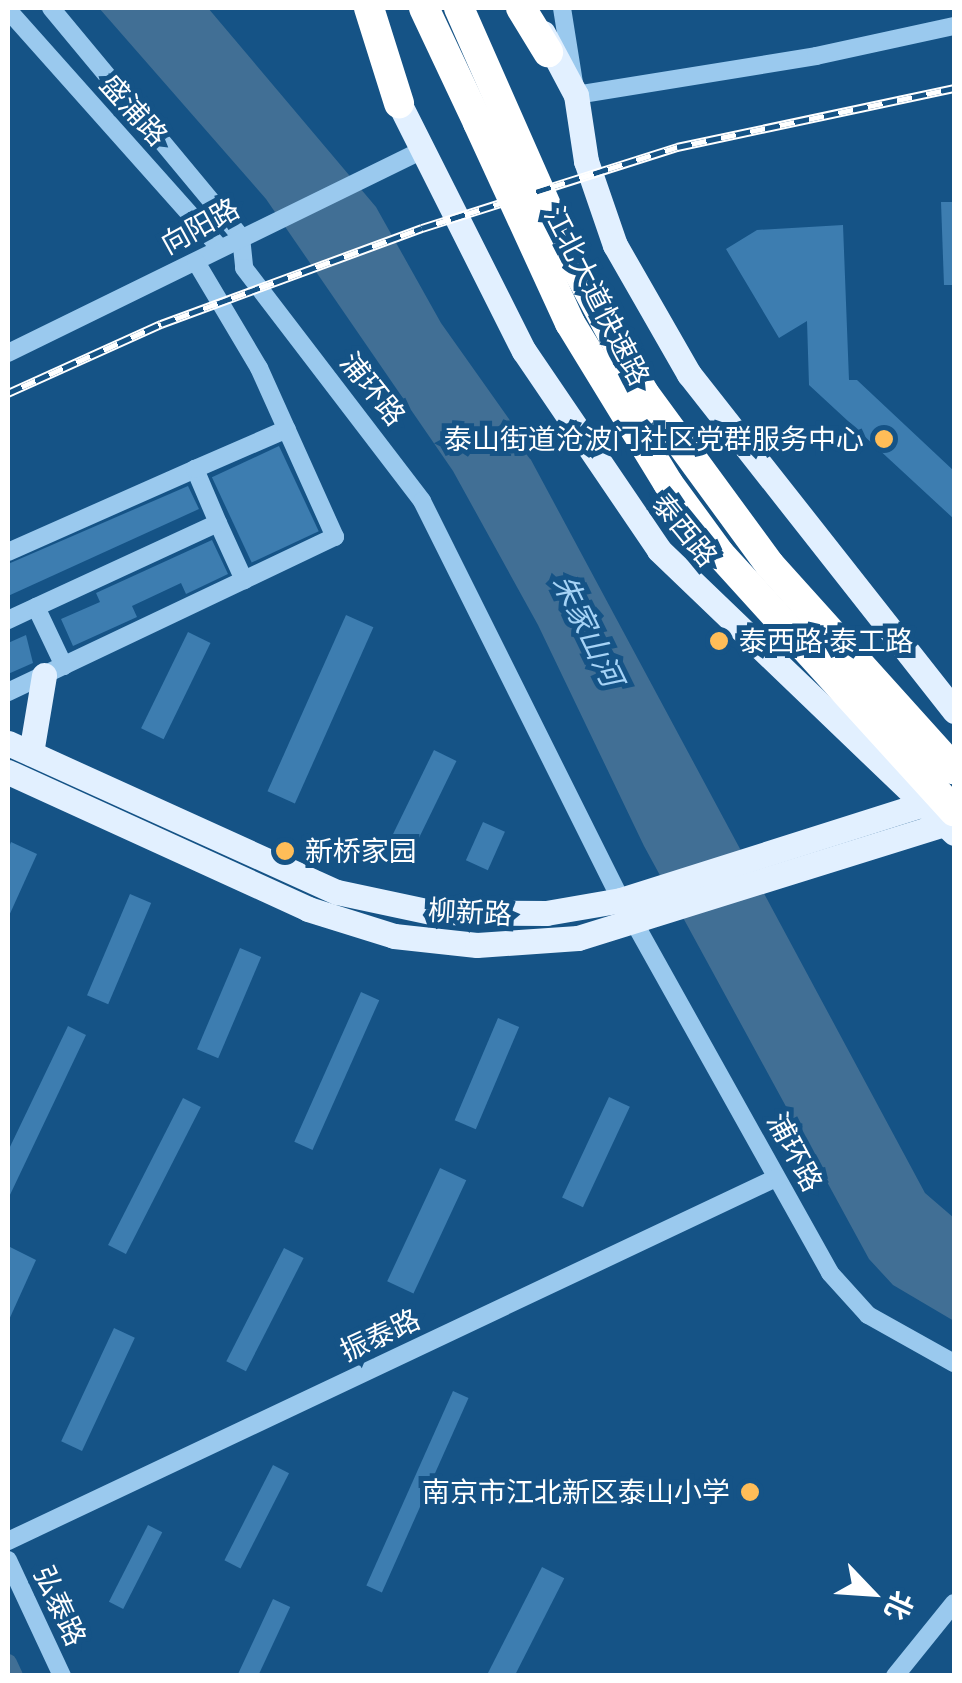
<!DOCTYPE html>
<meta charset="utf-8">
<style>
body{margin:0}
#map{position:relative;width:962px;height:1683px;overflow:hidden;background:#155386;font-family:"Archivo Narrow","Noto Sans SC",sans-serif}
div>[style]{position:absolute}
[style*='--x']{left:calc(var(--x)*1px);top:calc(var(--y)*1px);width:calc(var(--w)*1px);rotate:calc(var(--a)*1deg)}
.water>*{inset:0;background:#416f95}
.canal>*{height:18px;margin:-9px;padding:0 9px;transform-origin:9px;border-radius:9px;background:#416f95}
.building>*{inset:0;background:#3d7db0;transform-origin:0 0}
.minor>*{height:18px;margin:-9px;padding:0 9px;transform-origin:9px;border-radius:9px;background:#9ac9ee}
.major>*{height:25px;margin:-12.5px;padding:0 12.5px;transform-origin:12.5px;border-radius:12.5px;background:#e2f0ff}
.highway>*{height:30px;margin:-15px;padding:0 15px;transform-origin:15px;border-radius:15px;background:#fff}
.rail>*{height:9px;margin-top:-4.5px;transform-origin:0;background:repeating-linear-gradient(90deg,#155386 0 15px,#fff 0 30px);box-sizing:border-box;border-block:2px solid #fff}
.highway-bridge>*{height:30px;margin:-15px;padding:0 15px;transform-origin:15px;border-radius:15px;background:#fff}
.dots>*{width:28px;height:28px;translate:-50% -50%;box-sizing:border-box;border:5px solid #155386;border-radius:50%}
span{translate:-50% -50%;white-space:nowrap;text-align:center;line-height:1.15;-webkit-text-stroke:10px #155386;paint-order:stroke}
.street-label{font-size:28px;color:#fff}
.poi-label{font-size:28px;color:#fff}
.right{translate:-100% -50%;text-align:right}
.left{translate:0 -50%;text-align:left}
.water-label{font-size:30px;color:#a6d3f6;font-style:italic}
.frame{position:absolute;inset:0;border:10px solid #fff;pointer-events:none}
.north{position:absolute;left:822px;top:1543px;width:100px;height:100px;-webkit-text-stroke:8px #155386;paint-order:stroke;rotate:115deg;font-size:28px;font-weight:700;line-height:40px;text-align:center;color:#fff}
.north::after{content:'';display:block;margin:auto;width:35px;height:45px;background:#fff;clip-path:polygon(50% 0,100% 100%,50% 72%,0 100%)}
</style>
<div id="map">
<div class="water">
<div style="clip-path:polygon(99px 8px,208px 8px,376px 207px,441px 323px,509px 419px,925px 1193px,954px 1218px,954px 1321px,893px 1285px,869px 1259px,644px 846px,538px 625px,453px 471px,266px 199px)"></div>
</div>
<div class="canal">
<div style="--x:8;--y:1663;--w:14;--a:65"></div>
</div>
<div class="building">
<div style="clip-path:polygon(941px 202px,954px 202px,954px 285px,944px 285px)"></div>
<div style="clip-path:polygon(843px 225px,849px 380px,857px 380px,954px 471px,954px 519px,809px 385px,807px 321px,779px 338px,726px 249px,757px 230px)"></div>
<div style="left:279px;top:446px;width:94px;height:74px;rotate:65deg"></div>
<div style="clip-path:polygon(188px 486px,199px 509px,8px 596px,8px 564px)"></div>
<div style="clip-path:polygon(212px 540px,228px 574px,186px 594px,181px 583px,132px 606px,137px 617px,73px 646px,61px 619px,100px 602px,96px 593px)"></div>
<div style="left:346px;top:615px;width:30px;height:193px;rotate:24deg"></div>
<div style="left:188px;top:632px;width:25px;height:107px;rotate:26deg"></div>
<div style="clip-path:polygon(26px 635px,33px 663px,8px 674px,8px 643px)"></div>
<div style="left:434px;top:750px;width:25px;height:107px;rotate:26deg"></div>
<div style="left:483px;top:822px;width:24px;height:42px;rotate:24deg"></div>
<div style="clip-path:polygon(11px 842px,37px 854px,8px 918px,8px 850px)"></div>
<div style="left:130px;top:894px;width:23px;height:110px;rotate:23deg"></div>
<div style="left:240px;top:948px;width:23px;height:110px;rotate:23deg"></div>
<div style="left:361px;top:992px;width:20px;height:164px;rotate:24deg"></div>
<div style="left:498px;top:1018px;width:23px;height:111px;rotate:23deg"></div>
<div style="clip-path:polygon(68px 1026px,86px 1035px,8px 1199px,8px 1151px)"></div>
<div style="left:609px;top:1097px;width:23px;height:111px;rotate:25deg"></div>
<div style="left:183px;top:1098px;width:20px;height:165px;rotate:27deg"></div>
<div style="left:440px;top:1168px;width:29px;height:125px;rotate:25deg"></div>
<div style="clip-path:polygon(8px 1246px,36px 1260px,8px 1322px)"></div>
<div style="left:284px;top:1248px;width:22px;height:127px;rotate:27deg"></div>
<div style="left:114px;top:1328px;width:23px;height:125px;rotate:25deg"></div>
<div style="left:453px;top:1391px;width:17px;height:213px;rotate:24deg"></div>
<div style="left:273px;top:1465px;width:18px;height:107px;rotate:27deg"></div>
<div style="left:148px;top:1525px;width:16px;height:86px;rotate:27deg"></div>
<div style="left:542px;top:1567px;width:25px;height:121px;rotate:27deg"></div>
<div style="left:273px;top:1599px;width:19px;height:85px;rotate:25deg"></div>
</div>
<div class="minor">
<div style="--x:51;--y:8;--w:298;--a:50.3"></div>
<div style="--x:241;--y:237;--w:31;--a:84"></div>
<div style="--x:244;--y:268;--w:293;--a:52.6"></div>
<div style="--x:422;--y:501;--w:446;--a:63.5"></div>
<div style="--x:562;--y:8;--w:88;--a:80.9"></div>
<div style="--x:576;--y:95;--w:243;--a:-9.2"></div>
<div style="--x:816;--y:56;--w:141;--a:-12.3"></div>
<div style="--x:8;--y:10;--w:317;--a:48.3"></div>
<div style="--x:8;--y:353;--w:459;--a:-26.1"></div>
<div style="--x:218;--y:523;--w:63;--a:65.5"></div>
<div style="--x:8;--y:552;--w:205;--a:-23.9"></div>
<div style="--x:8;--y:620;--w:31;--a:-25"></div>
<div style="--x:64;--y:666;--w:65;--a:-115.4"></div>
<div style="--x:36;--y:607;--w:200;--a:-24.8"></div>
<div style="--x:218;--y:523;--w:59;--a:-113.1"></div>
<div style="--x:195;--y:469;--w:100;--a:-23.5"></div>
<div style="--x:8;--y:692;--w:362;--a:-25.4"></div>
<div style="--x:335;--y:537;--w:185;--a:-114.2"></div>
<div style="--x:259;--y:368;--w:123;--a:-120.7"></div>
<div style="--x:634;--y:922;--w:402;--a:60.8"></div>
<div style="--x:830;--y:1273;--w:57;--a:47.9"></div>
<div style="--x:868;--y:1315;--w:98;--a:29.2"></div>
<div style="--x:8;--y:1541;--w:849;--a:-25.3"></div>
<div style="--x:8;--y:1560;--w:128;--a:65"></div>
<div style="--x:895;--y:1676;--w:94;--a:-51.1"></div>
</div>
<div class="major">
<div style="--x:543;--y:33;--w:70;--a:62"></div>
<div style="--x:576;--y:95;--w:67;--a:81.4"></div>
<div style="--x:586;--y:161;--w:89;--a:71"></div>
<div style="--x:615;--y:245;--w:149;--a:60.2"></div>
<div style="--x:689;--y:374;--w:429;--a:51.8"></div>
<div style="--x:392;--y:89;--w:293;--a:63.3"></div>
<div style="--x:524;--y:351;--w:240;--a:55.8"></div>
<div style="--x:659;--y:550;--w:409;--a:43.8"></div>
<div style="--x:8;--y:743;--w:361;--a:24.4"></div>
<div style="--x:337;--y:892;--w:96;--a:12"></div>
<div style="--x:431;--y:912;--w:115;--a:0.5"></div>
<div style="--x:546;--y:913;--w:76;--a:-9.8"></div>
<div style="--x:621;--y:900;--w:330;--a:-17.6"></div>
<div style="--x:31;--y:753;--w:79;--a:-80.5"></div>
<div style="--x:8;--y:772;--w:330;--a:24.5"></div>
<div style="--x:308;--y:909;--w:90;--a:17.4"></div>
<div style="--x:394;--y:936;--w:83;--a:6.2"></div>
<div style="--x:477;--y:945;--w:101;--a:-4"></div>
<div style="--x:578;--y:938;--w:394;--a:-17.3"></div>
</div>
<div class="highway">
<div style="--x:369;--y:8;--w:100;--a:72.5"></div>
<div style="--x:424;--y:8;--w:127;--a:64.8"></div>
<div style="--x:459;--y:8;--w:255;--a:66.2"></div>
<div style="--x:562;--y:241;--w:173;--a:61.7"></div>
<div style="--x:644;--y:393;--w:213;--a:53.8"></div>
<div style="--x:770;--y:565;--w:275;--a:48"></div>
<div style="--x:521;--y:8;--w:52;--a:58.5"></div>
</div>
<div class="rail">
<div style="--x:8;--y:393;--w:168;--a:-24.3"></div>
<div style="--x:161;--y:324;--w:278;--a:-20.2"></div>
<div style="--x:422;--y:228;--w:268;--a:-17.6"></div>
<div style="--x:677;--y:147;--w:283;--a:-12"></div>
</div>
<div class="highway-bridge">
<div style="--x:478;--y:123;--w:220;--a:65.3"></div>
<div style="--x:570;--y:323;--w:188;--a:58.5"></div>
<div style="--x:668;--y:483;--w:88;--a:53.8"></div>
<div style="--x:720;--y:554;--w:348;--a:47.7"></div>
</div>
<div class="dots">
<div style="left:884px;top:439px;background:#ffbd58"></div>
<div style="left:719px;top:641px;background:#ffbd58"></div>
<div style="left:285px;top:851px;background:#ffbd58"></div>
<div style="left:750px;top:1492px;background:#ffbd58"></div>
</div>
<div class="street-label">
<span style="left:134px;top:110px;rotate:48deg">盛浦路</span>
<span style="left:200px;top:226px;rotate:-29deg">向阳路</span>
<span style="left:597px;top:296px;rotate:63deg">江北大道快速路</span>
<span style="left:373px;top:389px;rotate:51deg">浦环路</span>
<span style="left:685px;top:530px;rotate:51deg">泰西路</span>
<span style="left:470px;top:912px;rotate:3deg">柳新路</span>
<span style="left:795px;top:1152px;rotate:62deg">浦环路</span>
<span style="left:380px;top:1335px;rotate:-25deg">振泰路</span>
<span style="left:60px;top:1606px;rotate:65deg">弘泰路</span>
</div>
<div class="poi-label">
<span class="right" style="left:864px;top:439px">泰山街道沧波门社区党群服务中心</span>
<span class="left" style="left:739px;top:641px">泰西路·泰工路</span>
<span class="left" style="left:305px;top:851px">新桥家园</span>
<span class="right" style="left:730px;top:1492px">南京市江北新区泰山小学</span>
</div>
<div class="water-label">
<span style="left:588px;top:630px;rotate:64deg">朱家山河</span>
</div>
<div class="frame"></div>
<div class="north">北</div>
</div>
